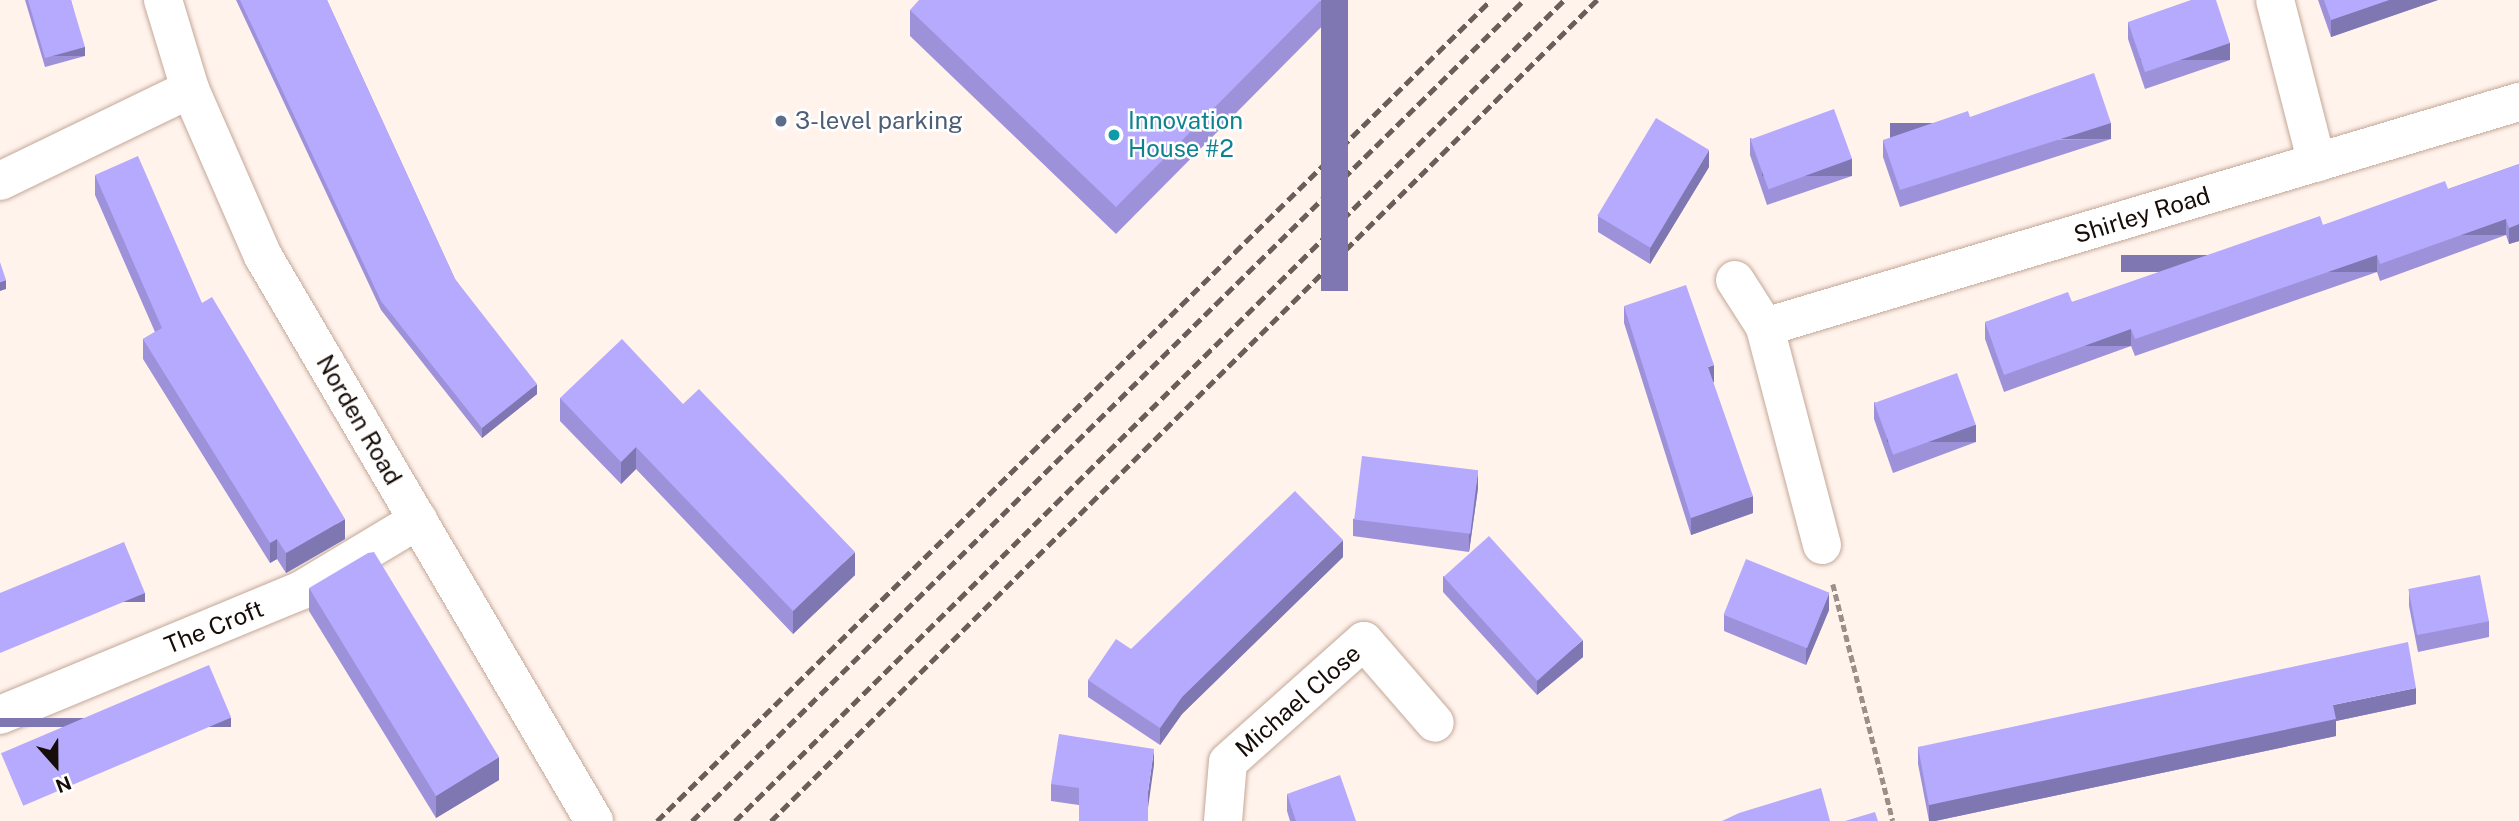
<!DOCTYPE html>
<style>
body{margin:0}
#map{position:relative;width:2519px;height:821px;overflow:hidden;background:#fff3ec;font-family:"Public Sans",sans-serif}
div>[style]{position:absolute}
[style*='--x']{left:calc(var(--x)*1px);top:calc(var(--y)*1px);width:calc(var(--w)*1px);rotate:calc(var(--a)*1deg)}
.path>*{height:4.5px;margin-top:-2.25px;transform-origin:0;background:repeating-linear-gradient(90deg,#9b8f89 0 7px,transparent 0 10.5px)}
.roads{filter:drop-shadow(0 0 2px #c4a898) drop-shadow(0 0 2px #c4a898)}
.minor>*{height:38px;margin:-19px;padding:0 19px;transform-origin:19px;border-radius:19px;background:#fff}
.rail>*{height:5px;margin-top:-2.5px;transform-origin:0;background:repeating-linear-gradient(90deg,#695e59 0 10px,transparent 0 15px)}
.wall>*{inset:0;background:#9d92da}
.shaded-wall>*{inset:0;background:#7f77b2;transform-origin:0 0}
.building>*{inset:0;background:#b6aafe;transform-origin:0 0}
.dots>*{width:19px;height:19px;translate:-50% -50%;box-sizing:border-box;border:4px solid #fff;border-radius:50%}
span{translate:-50% -50%;white-space:nowrap;text-align:center;line-height:1.15;-webkit-text-stroke:5px #fff;paint-order:stroke}
.service-label{font-size:24px;color:#4e5e75}
.left{translate:0 -50%;text-align:left}
.culture-label{font-size:24px;color:#0d838f}
.street-label{font-size:24px;color:#170d08}
.north{position:absolute;left:21px;top:730px;width:70px;height:70px;-webkit-text-stroke:5px #fff;paint-order:stroke;rotate:159deg;font-size:19px;font-weight:700;line-height:28px;text-align:center;color:#170d08}
.north::after{content:'';display:block;margin:auto;width:24px;height:32px;background:#170d08;clip-path:polygon(50% 0,100% 100%,50% 72%,0 100%)}
</style>
<div id="map">
<div class="path">
<div style="--x:1833;--y:584;--w:244;--a:75.8"></div>
</div>
<div class="roads">
<div class="minor">
<div style="--x:163;--y:0;--w:93;--a:73.1"></div>
<div style="--x:190;--y:89;--w:182;--a:66.4"></div>
<div style="--x:263;--y:256;--w:655;--a:59.64"></div>
<div style="--x:2275;--y:0;--w:168;--a:75.6"></div>
<div style="--x:0;--y:181;--w:211;--a:-25.8"></div>
<div style="--x:1735;--y:280;--w:56;--a:57.4"></div>
<div style="--x:1822;--y:545;--w:225;--a:-104.7"></div>
<div style="--x:1765;--y:327;--w:787;--a:-16.62"></div>
<div style="--x:0;--y:715;--w:325;--a:-22.5"></div>
<div style="--x:300;--y:591;--w:138;--a:-31"></div>
<div style="--x:1223;--y:821;--w:59;--a:-85.2"></div>
<div style="--x:1228;--y:762;--w:182;--a:-41.7"></div>
<div style="--x:1364;--y:641;--w:108;--a:49.1"></div>
</div>
</div>
<div class="rail">
<div style="--x:657;--y:821;--w:1170;--a:-44.55"></div>
<div style="--x:692;--y:821;--w:1169;--a:-44.62"></div>
<div style="--x:735;--y:821;--w:1167;--a:-44.72"></div>
<div style="--x:771;--y:821;--w:1165;--a:-44.83"></div>
</div>
<div class="wall">
<div style="clip-path:polygon(25px 0,71px 0,85px 56px,45px 67px)"></div>
<div style="clip-path:polygon(236px 0,327px 0,455px 279px,537px 394px,482px 438px,381px 310px)"></div>
<div style="clip-path:polygon(1348px 0,1116px 234px,910px 36px,910px 10px)"></div>
<div style="clip-path:polygon(2318px 0,2438px 0,2331px 37px)"></div>
<div style="clip-path:polygon(2128px 22px,2230px 60px,2145px 89px,2128px 39px)"></div>
<div style="clip-path:polygon(1750px 138px,1852px 176px,1767px 205px,1750px 155px)"></div>
<div style="clip-path:polygon(2111px 139px,1900px 207px,1883px 157px,1883px 140px)"></div>
<div style="clip-path:polygon(2519px 164px,2519px 241px,2509px 244px,2506px 235px,2380px 281px,2377px 272px,2135px 356px,2131px 346px,2004px 392px,1985px 339px,1985px 322px,2072px 302px,2323px 225px,2448px 189px)"></div>
<div style="clip-path:polygon(1709px 167px,1650px 264px,1598px 232px,1598px 216px)"></div>
<div style="clip-path:polygon(95px 175px,202px 303px,345px 539px,286px 573px,277px 559px,270px 563px,143px 359px,143px 339px,155px 332px,95px 195px)"></div>
<div style="clip-path:polygon(1624px 306px,1714px 382px,1713px 382px,1753px 513px,1691px 535px,1624px 323px)"></div>
<div style="clip-path:polygon(560px 398px,683px 404px,855px 575px,793px 634px,636px 469px,621px 484px,560px 421px)"></div>
<div style="clip-path:polygon(1874px 402px,1976px 442px,1893px 473px,1874px 419px)"></div>
<div style="clip-path:polygon(1478px 488px,1469px 552px,1353px 536px,1353px 519px)"></div>
<div style="clip-path:polygon(1343px 557px,1182px 714px,1160px 745px,1088px 697px,1088px 680px,1131px 649px)"></div>
<div style="clip-path:polygon(1443px 576px,1583px 657px,1537px 695px,1443px 592px)"></div>
<div style="clip-path:polygon(309px 588px,499px 780px,436px 818px,309px 611px)"></div>
<div style="clip-path:polygon(2409px 590px,2489px 621px,2489px 637px,2418px 652px,2409px 606px)"></div>
<div style="clip-path:polygon(1829px 610px,1806px 665px,1724px 631px,1724px 615px)"></div>
<div style="clip-path:polygon(2416px 704px,2336px 721px,2336px 736px,1935px 821px,1929px 821px,1918px 764px,1918px 747px)"></div>
<div style="clip-path:polygon(1154px 765px,1079px 805px,1051px 801px,1051px 784px)"></div>
<div style="clip-path:polygon(1287px 794px,1356px 821px,1290px 821px,1287px 811px)"></div>
</div>
<div class="shaded-wall">
<div style="left:1321px;top:0;width:27px;height:291px"></div>
<div style="clip-path:polygon(2389px 0,2438px 0,2331px 37px,2331px 20px)"></div>
<div style="left:2230px;top:43px;width:17px;height:90px;rotate:90deg"></div>
<div style="left:85px;top:47px;width:9px;height:41px;rotate:90deg"></div>
<div style="left:2111px;top:123px;width:16px;height:221px;rotate:90deg"></div>
<div style="clip-path:polygon(1709px 150px,1709px 167px,1650px 264px,1650px 247px)"></div>
<div style="left:1852px;top:159px;width:17px;height:90px;rotate:90deg"></div>
<div style="left:2506px;top:219px;width:16px;height:134px;rotate:90deg"></div>
<div style="clip-path:polygon(2519px 224px,2519px 241px,2509px 244px,2509px 228px)"></div>
<div style="left:2377px;top:255px;width:17px;height:256px;rotate:90deg"></div>
<div style="clip-path:polygon(6px 280px,6px 289px,0 291px,0 282px)"></div>
<div style="left:2131px;top:329px;width:17px;height:135px;rotate:90deg"></div>
<div style="clip-path:polygon(1714px 365px,1714px 382px,1708px 384px,1708px 367px)"></div>
<div style="clip-path:polygon(537px 384px,537px 394px,482px 438px,482px 428px)"></div>
<div style="left:1976px;top:425px;width:17px;height:89px;rotate:90deg"></div>
<div style="clip-path:polygon(636px 447px,636px 469px,621px 484px,621px 462px)"></div>
<div style="clip-path:polygon(1478px 471px,1478px 488px,1469px 552px,1469px 535px)"></div>
<div style="clip-path:polygon(1753px 496px,1753px 513px,1691px 535px,1691px 518px)"></div>
<div style="clip-path:polygon(345px 519px,345px 539px,286px 573px,286px 553px)"></div>
<div style="clip-path:polygon(277px 539px,277px 559px,270px 563px,270px 543px)"></div>
<div style="clip-path:polygon(1343px 540px,1343px 557px,1182px 714px,1160px 745px,1160px 728px,1182px 697px)"></div>
<div style="clip-path:polygon(855px 552px,855px 575px,793px 634px,793px 611px)"></div>
<div style="left:145px;top:593px;width:9px;height:157px;rotate:90deg"></div>
<div style="clip-path:polygon(1829px 593px,1829px 610px,1806px 665px,1806px 649px)"></div>
<div style="clip-path:polygon(1583px 640px,1583px 657px,1537px 695px,1537px 678px)"></div>
<div style="clip-path:polygon(2416px 688px,2416px 704px,2336px 721px,2336px 736px,1935px 821px,1929px 821px,1929px 805px,2333px 705px)"></div>
<div style="left:231px;top:718px;width:9px;height:249px;rotate:90deg"></div>
<div style="clip-path:polygon(1154px 749px,1154px 765px,1148px 808px,1148px 792px)"></div>
<div style="clip-path:polygon(499px 757px,499px 780px,436px 818px,436px 796px)"></div>
</div>
<div class="building">
<div style="clip-path:polygon(28px 0,71px 0,85px 47px,45px 58px)"></div>
<div style="clip-path:polygon(240px 0,327px 0,455px 279px,537px 384px,482px 428px,381px 301px)"></div>
<div style="clip-path:polygon(919px 0,1321px 0,1116px 207px,910px 10px)"></div>
<div style="clip-path:polygon(2191px 0,2216px 0,2230px 43px,2145px 72px,2128px 22px)"></div>
<div style="clip-path:polygon(2324px 0,2389px 0,2331px 20px)"></div>
<div style="clip-path:polygon(2094px 73px,2111px 123px,1900px 190px,1883px 140px,1968px 111px,1970px 117px)"></div>
<div style="left:1834px;top:109px;width:53px;height:89px;rotate:70deg"></div>
<div style="left:1656px;top:118px;width:62px;height:114px;rotate:31deg"></div>
<div style="clip-path:polygon(138px 156px,202px 303px,212px 297px,345px 519px,286px 553px,277px 539px,270px 543px,143px 339px,162px 328px,95px 175px)"></div>
<div style="clip-path:polygon(2519px 164px,2519px 224px,2509px 228px,2506px 219px,2380px 264px,2377px 255px,2135px 339px,2131px 329px,2004px 375px,1985px 322px,2068px 292px,2072px 302px,2320px 216px,2323px 225px,2445px 181px,2448px 189px)"></div>
<div style="clip-path:polygon(0 262px,6px 280px,0 282px)"></div>
<div style="clip-path:polygon(1686px 285px,1714px 365px,1708px 367px,1753px 496px,1691px 518px,1624px 306px)"></div>
<div style="clip-path:polygon(622px 339px,683px 404px,699px 389px,855px 552px,793px 611px,636px 447px,621px 462px,560px 398px)"></div>
<div style="left:1957px;top:373px;width:55px;height:88px;rotate:70deg"></div>
<div style="left:1362px;top:456px;width:117px;height:64px;rotate:7deg"></div>
<div style="clip-path:polygon(1295px 491px,1343px 540px,1182px 697px,1160px 728px,1088px 680px,1116px 639px,1131px 649px)"></div>
<div style="left:1489px;top:536px;width:140px;height:61px;rotate:48deg"></div>
<div style="clip-path:polygon(124px 542px,145px 593px,0 653px,0 593px)"></div>
<div style="clip-path:polygon(374px 552px,499px 757px,436px 796px,309px 588px,368px 553px)"></div>
<div style="left:1746px;top:559px;width:90px;height:60px;rotate:22deg"></div>
<div style="left:2480px;top:575px;width:47px;height:73px;rotate:79deg"></div>
<div style="clip-path:polygon(2408px 642px,2416px 688px,2333px 705px,2336px 719px,1929px 805px,1918px 747px)"></div>
<div style="left:209px;top:665px;width:57px;height:226px;rotate:67deg"></div>
<div style="clip-path:polygon(1059px 734px,1154px 749px,1148px 792px,1148px 821px,1079px 821px,1079px 788px,1051px 784px)"></div>
<div style="clip-path:polygon(1340px 775px,1356px 821px,1296px 821px,1287px 794px)"></div>
<div style="clip-path:polygon(1821px 788px,1830px 821px,1722px 821px,1739px 813px)"></div>
<div style="clip-path:polygon(1875px 812px,1878px 821px,1845px 821px)"></div>
</div>
<div class="dots">
<div style="left:781px;top:121px;background:#5c6f8a"></div>
<div style="left:1114px;top:135px;background:#0f9aa8"></div>
</div>
<div class="service-label">
<span class="left" style="left:795px;top:121px">3-level parking</span>
</div>
<div class="culture-label">
<span class="left" style="left:1128px;top:135px">Innovation<br>House #2</span>
</div>
<div class="street-label">
<span style="left:2142px;top:215px;rotate:-17deg">Shirley Road</span>
<span style="left:359px;top:420px;rotate:60deg">Norden Road</span>
<span style="left:214px;top:627px;rotate:-22deg">The Croft</span>
<span style="left:1298px;top:701px;rotate:-41deg">Michael Close</span>
</div>
<div class="north">N</div>
</div>
